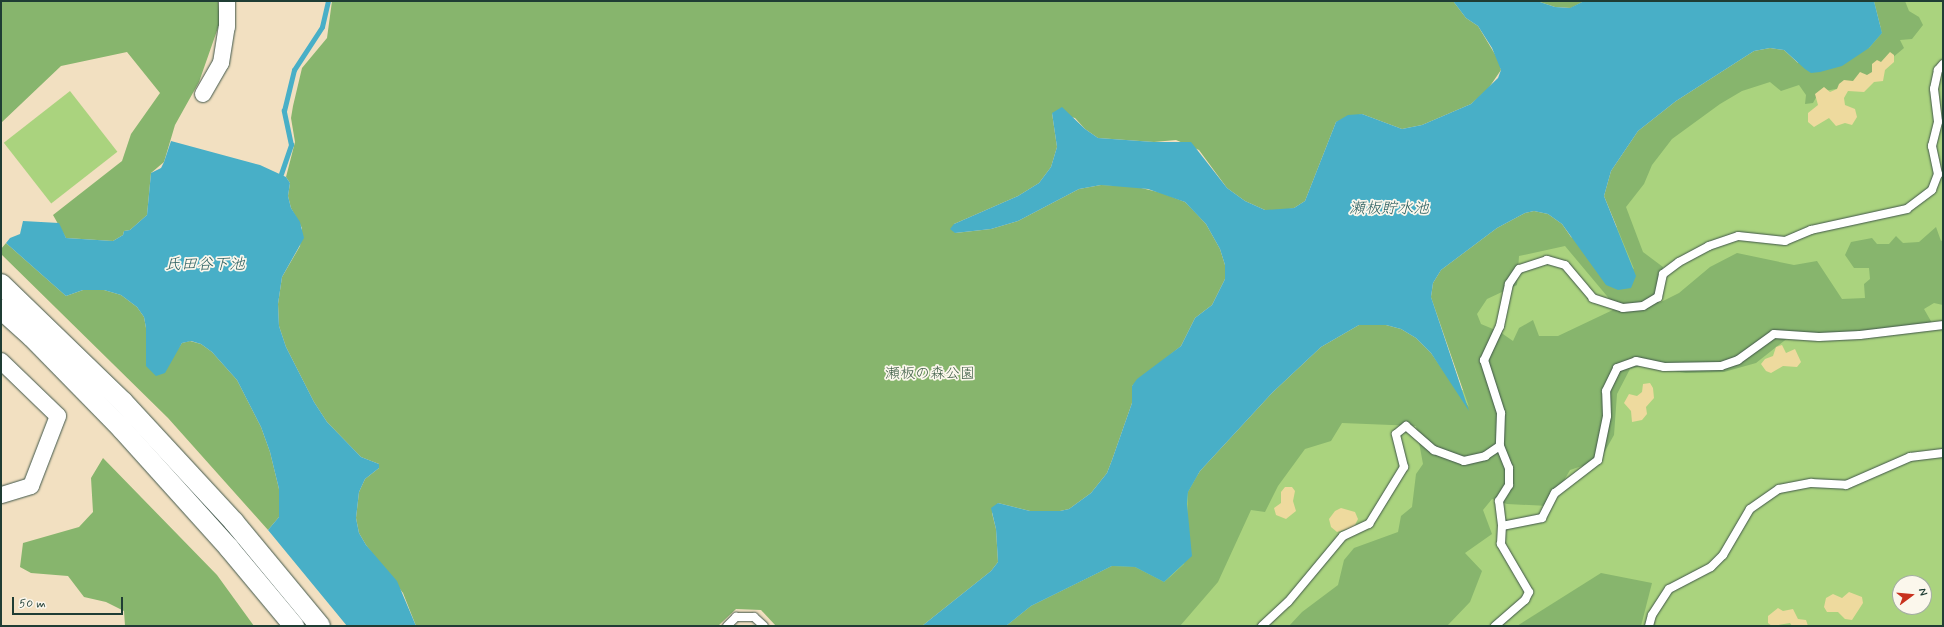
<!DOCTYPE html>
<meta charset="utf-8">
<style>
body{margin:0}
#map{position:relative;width:1944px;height:627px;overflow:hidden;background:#f2e0c1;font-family:Mynerve,"Klee One",sans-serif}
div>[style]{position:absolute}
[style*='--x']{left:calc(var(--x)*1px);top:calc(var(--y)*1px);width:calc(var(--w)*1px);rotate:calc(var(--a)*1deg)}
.green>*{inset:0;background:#aad37e;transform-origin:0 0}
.forest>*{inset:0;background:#87b56d}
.sand>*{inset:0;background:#eeda9e}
.water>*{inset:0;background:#48afc7}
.stream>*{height:4.5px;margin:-2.25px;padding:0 2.25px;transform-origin:2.25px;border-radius:2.25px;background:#48afc7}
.roads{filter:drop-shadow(0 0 1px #3f5549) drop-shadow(0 0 1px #3f5549)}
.service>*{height:8px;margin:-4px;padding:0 4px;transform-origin:4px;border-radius:4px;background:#fff}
.minor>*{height:16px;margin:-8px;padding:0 8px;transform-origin:8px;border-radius:8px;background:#fff}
.tertiary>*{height:20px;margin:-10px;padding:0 10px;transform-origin:10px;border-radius:10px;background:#fff}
span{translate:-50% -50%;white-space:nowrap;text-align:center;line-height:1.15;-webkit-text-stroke:3.5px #fbf7ec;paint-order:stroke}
.park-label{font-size:15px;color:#3b5b43}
.water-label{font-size:16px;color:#2b5f60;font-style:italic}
.frame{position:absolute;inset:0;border:2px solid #1f3d34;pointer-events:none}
.north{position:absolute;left:1892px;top:575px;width:40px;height:40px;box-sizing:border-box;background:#fbf7ec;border:1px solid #a3ada2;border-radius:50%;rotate:74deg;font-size:11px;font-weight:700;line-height:16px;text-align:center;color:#1f3d34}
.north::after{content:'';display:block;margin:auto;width:14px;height:18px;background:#c8321e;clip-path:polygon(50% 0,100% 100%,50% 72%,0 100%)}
.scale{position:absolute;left:12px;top:597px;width:111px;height:18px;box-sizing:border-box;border:2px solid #1f3d34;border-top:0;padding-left:5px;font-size:12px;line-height:14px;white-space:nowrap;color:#1f3d34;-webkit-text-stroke:3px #fbf7ec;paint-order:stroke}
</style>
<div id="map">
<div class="green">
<div style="clip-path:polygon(evenodd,1874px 1px,1943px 1px,1943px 626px,1006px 626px,1031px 606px,1112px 566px,1240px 430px,1463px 390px,1431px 297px,1441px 270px,1617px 227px,1638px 131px,1881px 27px,1874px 1px,1900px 583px,1924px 583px,1924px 607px,1900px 607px,1900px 583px)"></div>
<div style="left:70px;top:91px;width:77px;height:84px;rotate:52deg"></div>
</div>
<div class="forest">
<div style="clip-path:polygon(1px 1px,218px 1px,220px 22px,199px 82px,175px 125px,164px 162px,151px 173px,147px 215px,130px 230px,124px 231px,123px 235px,113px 241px,66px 238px,53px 215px,122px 161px,131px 134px,160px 93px,127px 52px,61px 66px,1px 123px)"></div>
<div style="clip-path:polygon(332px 1px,1453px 1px,1466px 18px,1478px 26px,1499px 61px,1501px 70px,1488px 89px,1471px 104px,1422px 125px,1402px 129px,1362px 114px,1336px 122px,1305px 201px,1294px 208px,1279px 211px,1265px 210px,1245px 201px,1227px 188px,1199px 150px,1176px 140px,1154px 142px,1098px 138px,1085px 129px,1075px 118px,1052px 113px,1057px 147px,1051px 167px,1039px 183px,1018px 196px,954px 224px,955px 233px,991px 229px,1018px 221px,1079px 189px,1101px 185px,1133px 186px,1162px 193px,1185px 202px,1192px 209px,1206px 224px,1220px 249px,1225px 265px,1225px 279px,1212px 305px,1195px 318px,1181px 346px,1132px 386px,1132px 403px,1112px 460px,1107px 473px,1091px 493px,1069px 509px,1060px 511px,1030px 511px,998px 503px,992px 513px,996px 529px,998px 562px,991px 571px,922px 626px,776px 626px,761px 610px,736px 609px,718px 626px,416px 626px,403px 593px,366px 545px,359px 533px,356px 518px,359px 492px,365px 479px,379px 468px,379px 464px,361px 457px,327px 422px,314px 402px,286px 347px,279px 326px,278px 304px,282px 277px,300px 246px,302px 228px,291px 208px,288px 196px,290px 183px,286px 177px,295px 142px,291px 118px,293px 106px,302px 68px,327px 38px)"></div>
<div style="clip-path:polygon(1537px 1px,1584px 1px,1571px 8px,1555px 7px)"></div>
<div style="clip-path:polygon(evenodd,1874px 1px,1905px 1px,1909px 11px,1919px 17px,1923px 25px,1912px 39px,1900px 40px,1904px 48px,1879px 69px,1847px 87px,1819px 92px,1813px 103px,1805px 104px,1806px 95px,1799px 85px,1781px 91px,1770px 82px,1742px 91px,1720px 104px,1672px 139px,1652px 165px,1644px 184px,1626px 207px,1643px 252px,1663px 267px,1659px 303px,1679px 293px,1710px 267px,1737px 253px,1794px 265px,1817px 261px,1842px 299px,1865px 298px,1864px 284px,1870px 279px,1869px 268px,1854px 268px,1845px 255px,1851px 242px,1872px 238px,1877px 244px,1889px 244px,1896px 236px,1903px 243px,1919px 242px,1936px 227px,1941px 241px,1943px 240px,1943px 305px,1934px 303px,1924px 309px,1932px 323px,1928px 330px,1789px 337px,1756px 363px,1724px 372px,1686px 373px,1660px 369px,1649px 364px,1630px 369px,1617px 394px,1614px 435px,1600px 460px,1570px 470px,1549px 506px,1507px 504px,1492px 499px,1483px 510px,1492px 534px,1465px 553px,1482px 571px,1470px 602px,1447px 626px,1289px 626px,1302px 612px,1338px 585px,1344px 560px,1354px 548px,1398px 532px,1401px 516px,1412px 507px,1416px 474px,1423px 464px,1416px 426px,1342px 423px,1331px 441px,1305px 449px,1278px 486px,1265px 512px,1251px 510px,1218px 582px,1180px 626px,1006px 626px,1031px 606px,1112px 566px,1135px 567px,1164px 582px,1170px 577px,1184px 564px,1190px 538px,1187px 521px,1188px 492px,1200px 471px,1273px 392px,1321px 347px,1359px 325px,1386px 325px,1401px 329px,1416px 338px,1431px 353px,1469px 407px,1431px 297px,1433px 283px,1441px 270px,1497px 228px,1525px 213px,1534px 211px,1548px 214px,1562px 224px,1571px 237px,1634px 269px,1604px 196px,1611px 171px,1638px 131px,1676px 101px,1754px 51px,1770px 48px,1784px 50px,1798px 63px,1869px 48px,1882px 33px,1874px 1px,1565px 246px,1617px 308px,1558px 336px,1539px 336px,1533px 320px,1519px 328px,1513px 341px,1500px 332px,1481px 324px,1477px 314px,1487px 299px,1517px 285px,1519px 256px,1565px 246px)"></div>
<div style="clip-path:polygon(6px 243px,66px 296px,83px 290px,104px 290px,121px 295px,137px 307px,144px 317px,146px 328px,146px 366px,173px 356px,182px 343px,190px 341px,201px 344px,212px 352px,237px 380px,261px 427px,270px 452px,279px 489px,279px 517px,268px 530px,168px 418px,1px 254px,1px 249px)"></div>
<div style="clip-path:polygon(103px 458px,217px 575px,254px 626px,125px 626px,124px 611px,106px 602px,84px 597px,68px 576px,31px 573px,20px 567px,23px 543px,79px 527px,93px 512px,91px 478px)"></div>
<div style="clip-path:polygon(1601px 573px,1652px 583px,1641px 626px,1517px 626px)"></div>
</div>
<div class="sand">
<div style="clip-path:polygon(1890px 52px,1894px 55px,1894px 62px,1885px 70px,1883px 81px,1874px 82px,1864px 92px,1848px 91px,1844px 98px,1845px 105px,1855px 109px,1857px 117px,1852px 125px,1845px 123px,1836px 126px,1829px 118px,1814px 127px,1808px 122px,1808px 113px,1818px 105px,1815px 94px,1824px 87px,1830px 92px,1837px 89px,1839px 84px,1844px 80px,1853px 81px,1860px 72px,1867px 75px,1872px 72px,1872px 64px,1877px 60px,1881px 62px)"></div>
<div style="clip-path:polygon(1782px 345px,1786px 353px,1795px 349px,1801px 362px,1797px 367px,1783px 366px,1771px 373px,1766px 371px,1761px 364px,1765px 359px,1773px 356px,1776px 347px)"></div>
<div style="clip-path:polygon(1650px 383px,1653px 388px,1654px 398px,1646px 407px,1647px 414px,1642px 420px,1632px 422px,1631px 411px,1624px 403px,1629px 394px,1637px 396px,1642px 392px,1643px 384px)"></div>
<div style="clip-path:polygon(1285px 487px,1292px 487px,1295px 491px,1293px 501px,1296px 511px,1286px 519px,1276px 515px,1274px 508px,1281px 503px,1281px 492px)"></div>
<div style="clip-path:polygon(1341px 508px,1355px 512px,1358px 519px,1354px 527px,1337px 532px,1331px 527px,1329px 519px,1335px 511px)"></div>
<div style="clip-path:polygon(1849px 592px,1862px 597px,1863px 603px,1852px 620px,1845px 619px,1838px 612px,1827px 612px,1824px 607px,1826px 598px,1833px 594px,1842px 598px)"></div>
<div style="clip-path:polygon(1778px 608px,1783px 611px,1793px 609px,1798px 619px,1806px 620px,1808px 626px,1792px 626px,1790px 623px,1772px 626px,1768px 623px,1768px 616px)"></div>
</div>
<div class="water">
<div style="clip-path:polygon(1453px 1px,1537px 1px,1555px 7px,1570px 8px,1584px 1px,1874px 1px,1882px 33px,1869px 48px,1842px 66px,1820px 72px,1811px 73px,1805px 69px,1784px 50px,1770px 48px,1754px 51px,1676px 101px,1638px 131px,1611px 171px,1604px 196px,1636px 276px,1631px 288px,1618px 290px,1606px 285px,1562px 224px,1548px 214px,1534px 211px,1525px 213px,1497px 228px,1441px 270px,1433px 283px,1431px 297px,1469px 411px,1431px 353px,1416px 338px,1401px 329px,1386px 325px,1359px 325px,1321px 347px,1273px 392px,1200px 471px,1188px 492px,1187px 504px,1192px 556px,1164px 582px,1135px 567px,1112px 566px,1031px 606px,1006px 626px,922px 626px,991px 571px,998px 562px,996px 529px,991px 508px,998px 503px,1030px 511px,1060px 511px,1069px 509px,1091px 493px,1107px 473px,1112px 460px,1132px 403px,1132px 386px,1137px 379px,1181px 346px,1195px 318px,1212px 305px,1225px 279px,1225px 265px,1220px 249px,1206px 224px,1185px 202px,1148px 189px,1101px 185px,1079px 189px,1018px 221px,991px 229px,955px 233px,950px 229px,954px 224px,1018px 196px,1039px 183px,1051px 167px,1057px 147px,1052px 113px,1062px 107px,1085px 129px,1098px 138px,1154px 142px,1191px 142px,1227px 188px,1245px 201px,1265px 210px,1294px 208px,1305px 201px,1336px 122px,1348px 115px,1362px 114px,1402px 129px,1422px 125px,1471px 104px,1498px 78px,1501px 70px,1492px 48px,1478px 26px,1466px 18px)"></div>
<div style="clip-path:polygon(171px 141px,260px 165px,286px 177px,290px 183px,288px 196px,291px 208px,300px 222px,304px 238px,282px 277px,278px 304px,279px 326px,286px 347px,314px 402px,327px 422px,361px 457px,379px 464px,379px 468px,365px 479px,359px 492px,356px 518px,359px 533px,366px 545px,397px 581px,416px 626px,347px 626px,268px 530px,279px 517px,279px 489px,270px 452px,261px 427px,237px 380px,212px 352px,201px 344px,191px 341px,182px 343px,165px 373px,156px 376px,146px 366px,146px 328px,144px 317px,137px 307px,121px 295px,104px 290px,83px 290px,66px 296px,6px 243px,10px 238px,20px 234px,23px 221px,59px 223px,66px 238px,113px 241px,123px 235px,124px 231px,130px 230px,147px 215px,151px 173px,161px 168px,164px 162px)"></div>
</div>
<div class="stream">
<div style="--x:281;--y:174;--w:31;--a:-71"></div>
<div style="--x:291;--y:145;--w:35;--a:-102"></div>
<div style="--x:284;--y:111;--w:42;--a:-76.3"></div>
<div style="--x:294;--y:70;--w:51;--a:-56.9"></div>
<div style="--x:322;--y:27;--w:27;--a:-77"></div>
</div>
<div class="roads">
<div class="service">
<div style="--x:1943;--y:64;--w:8;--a:130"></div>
<div style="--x:1938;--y:70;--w:19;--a:102"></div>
<div style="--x:1934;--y:89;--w:33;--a:83"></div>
<div style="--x:1938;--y:122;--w:25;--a:104"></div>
<div style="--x:1932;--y:146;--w:29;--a:78"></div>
<div style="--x:1938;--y:174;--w:17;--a:111"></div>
<div style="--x:1932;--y:190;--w:31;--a:143"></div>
<div style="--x:1907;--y:209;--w:98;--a:167.7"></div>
<div style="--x:1811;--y:230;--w:28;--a:157"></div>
<div style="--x:1785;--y:241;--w:47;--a:-173.9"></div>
<div style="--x:1738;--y:236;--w:31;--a:161"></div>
<div style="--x:1709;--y:246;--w:34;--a:152"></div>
<div style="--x:1679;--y:262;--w:20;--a:143"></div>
<div style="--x:1663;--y:274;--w:24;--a:102"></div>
<div style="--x:1658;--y:297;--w:17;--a:149"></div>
<div style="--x:1643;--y:306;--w:20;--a:174"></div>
<div style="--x:1623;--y:308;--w:32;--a:-162"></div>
<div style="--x:1593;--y:298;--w:43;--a:-130.3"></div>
<div style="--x:1565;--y:265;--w:19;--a:-164"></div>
<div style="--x:1547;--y:260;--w:29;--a:162"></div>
<div style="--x:1519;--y:269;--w:18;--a:124"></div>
<div style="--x:1509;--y:284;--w:43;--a:102.1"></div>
<div style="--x:1500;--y:326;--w:38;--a:115"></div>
<div style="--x:1484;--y:360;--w:56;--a:72.2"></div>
<div style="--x:1501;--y:413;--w:33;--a:92"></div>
<div style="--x:1500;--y:446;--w:24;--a:68"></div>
<div style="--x:1509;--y:468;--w:17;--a:90"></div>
<div style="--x:1509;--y:485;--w:19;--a:122"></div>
<div style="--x:1499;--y:501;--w:25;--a:83"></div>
<div style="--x:1502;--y:526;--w:41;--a:-11.3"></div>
<div style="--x:1542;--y:518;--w:28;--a:-63"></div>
<div style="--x:1555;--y:493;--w:54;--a:-37.5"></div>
<div style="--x:1598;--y:460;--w:45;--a:-78.4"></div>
<div style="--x:1607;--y:416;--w:25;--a:-92"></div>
<div style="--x:1606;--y:391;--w:25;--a:-64"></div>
<div style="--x:1617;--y:368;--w:20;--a:-20"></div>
<div style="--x:1636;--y:361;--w:29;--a:12"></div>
<div style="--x:1664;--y:367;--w:57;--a:-1"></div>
<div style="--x:1721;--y:366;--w:18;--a:-19"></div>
<div style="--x:1738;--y:360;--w:44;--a:-35.8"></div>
<div style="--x:1774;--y:334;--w:45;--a:3.8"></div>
<div style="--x:1819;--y:337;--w:41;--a:-2.8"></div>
<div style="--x:1860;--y:335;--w:84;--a:-6.9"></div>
<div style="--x:727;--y:626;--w:13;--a:-45"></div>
<div style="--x:736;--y:617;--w:18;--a:0"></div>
<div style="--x:754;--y:617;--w:13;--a:42"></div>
<div style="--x:1262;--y:626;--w:35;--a:-43"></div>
<div style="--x:1288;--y:602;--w:86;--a:-50.2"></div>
<div style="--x:1343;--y:536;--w:29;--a:-25"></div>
<div style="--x:1369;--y:524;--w:67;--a:-58.4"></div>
<div style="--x:1404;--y:467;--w:34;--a:-104"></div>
<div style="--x:1396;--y:434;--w:13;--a:-39"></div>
<div style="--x:1406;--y:426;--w:37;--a:41"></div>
<div style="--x:1434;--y:450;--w:32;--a:20"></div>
<div style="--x:1464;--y:461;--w:22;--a:-13"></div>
<div style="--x:1485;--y:456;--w:18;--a:-34"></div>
<div style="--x:1495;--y:626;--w:40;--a:-41"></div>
<div style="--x:1525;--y:600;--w:9;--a:-63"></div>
<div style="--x:1529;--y:592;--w:56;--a:-120.3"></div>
<div style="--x:1501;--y:544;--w:18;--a:-87"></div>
<div style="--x:1649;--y:626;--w:11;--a:-75"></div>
<div style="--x:1652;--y:615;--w:31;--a:-57"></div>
<div style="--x:1669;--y:589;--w:47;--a:-27.6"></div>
<div style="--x:1711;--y:567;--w:17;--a:-45"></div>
<div style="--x:1723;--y:555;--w:53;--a:-59.6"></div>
<div style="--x:1750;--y:509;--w:35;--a:-35"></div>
<div style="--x:1779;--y:489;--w:33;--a:-11"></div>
<div style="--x:1811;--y:483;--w:35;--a:3"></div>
<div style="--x:1846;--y:485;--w:70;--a:-23.6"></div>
<div style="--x:1910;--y:457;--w:33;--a:-7"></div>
</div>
<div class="minor">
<div style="--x:203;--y:94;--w:36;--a:-60"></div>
<div style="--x:221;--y:63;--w:36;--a:-81"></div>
<div style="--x:227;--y:27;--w:26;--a:-90"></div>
<div style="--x:1;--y:361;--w:79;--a:44"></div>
<div style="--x:58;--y:416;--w:75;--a:111.1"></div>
<div style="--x:31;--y:486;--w:31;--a:163"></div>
</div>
<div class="tertiary">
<div style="--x:1;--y:284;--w:170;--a:44"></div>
<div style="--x:123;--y:402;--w:163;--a:47.2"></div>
<div style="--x:234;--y:522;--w:135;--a:50.4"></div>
<div style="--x:1;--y:309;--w:42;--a:42.1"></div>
<div style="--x:32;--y:337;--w:129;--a:45.6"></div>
<div style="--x:122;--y:429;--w:160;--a:48"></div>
<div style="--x:229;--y:548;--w:102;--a:50.2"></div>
</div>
</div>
<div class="park-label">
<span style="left:930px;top:375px">瀬板の森公園</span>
</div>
<div class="water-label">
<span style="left:1389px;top:209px">瀬板貯水池</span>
<span style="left:205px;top:265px">氏田谷下池</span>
</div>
<div class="frame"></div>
<div class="north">N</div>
<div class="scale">50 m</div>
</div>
